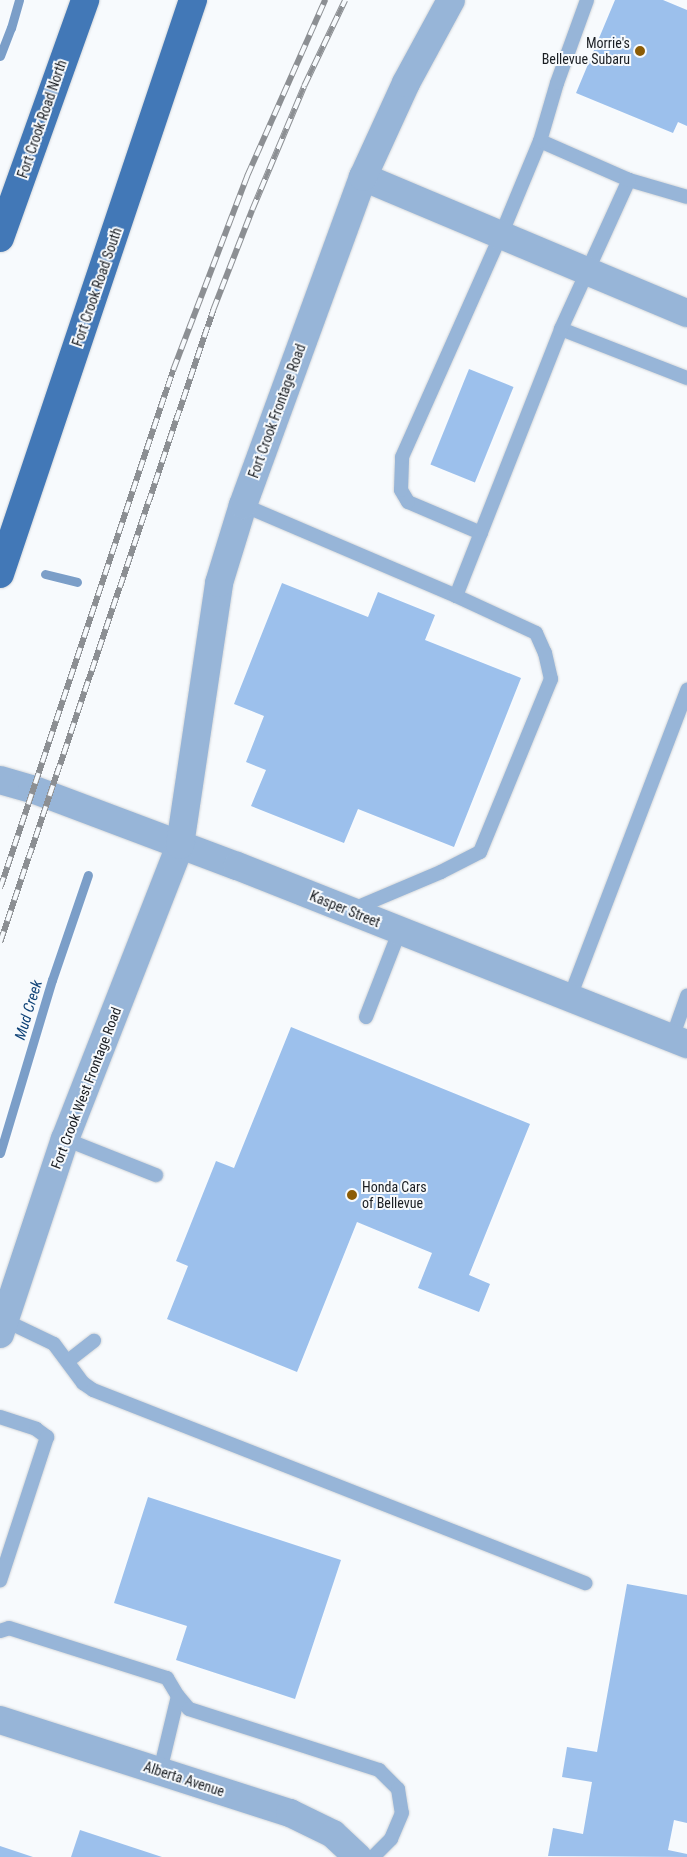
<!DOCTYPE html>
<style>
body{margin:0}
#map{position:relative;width:687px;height:1857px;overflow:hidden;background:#f7fafd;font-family:"Roboto Condensed",sans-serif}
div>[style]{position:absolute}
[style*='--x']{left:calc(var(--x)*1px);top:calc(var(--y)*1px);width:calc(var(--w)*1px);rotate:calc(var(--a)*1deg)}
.stream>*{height:9px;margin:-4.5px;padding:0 4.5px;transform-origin:4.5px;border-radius:4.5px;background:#7b9ec8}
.building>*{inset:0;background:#9cc0ec;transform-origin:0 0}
.roads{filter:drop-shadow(0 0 1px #d4d7da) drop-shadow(0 0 1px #d4d7da)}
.service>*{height:14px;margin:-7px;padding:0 7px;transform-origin:7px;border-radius:7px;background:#97b5d8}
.minor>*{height:28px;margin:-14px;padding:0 14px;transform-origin:14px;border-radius:14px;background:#97b5d8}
.primary>*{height:28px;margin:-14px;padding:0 14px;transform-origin:14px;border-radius:14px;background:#4278b7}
.rail>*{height:5.5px;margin-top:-2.75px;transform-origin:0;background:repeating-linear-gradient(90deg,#f7fafd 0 11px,#8c8f93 0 22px);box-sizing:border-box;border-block:1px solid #8c8f93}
.dots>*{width:14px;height:14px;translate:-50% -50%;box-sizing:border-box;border:2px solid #f7fafd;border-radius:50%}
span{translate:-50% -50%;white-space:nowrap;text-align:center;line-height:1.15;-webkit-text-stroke:4px #f7fafd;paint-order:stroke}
.poi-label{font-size:14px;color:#1a1e23}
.right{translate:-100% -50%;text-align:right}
.left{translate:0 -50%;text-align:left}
.street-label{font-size:14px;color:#1a1e23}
.water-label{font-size:15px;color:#0d4176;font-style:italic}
</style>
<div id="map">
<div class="stream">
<div style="--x:0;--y:56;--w:30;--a:-69"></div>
<div style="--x:11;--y:28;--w:29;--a:-74"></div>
<div style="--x:45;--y:574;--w:33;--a:14"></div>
<div style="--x:0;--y:1153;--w:181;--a:-73.3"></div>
<div style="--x:52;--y:980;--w:111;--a:-71.1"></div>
</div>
<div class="building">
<div style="clip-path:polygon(615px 0,663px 0,687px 10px,687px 126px,678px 122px,673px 133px,576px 93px)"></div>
<div style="left:469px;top:369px;width:48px;height:103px;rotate:22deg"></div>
<div style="clip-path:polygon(282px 583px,368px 617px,378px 592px,435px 615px,425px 640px,521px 678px,454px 847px,358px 809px,344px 843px,251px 806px,266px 770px,246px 762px,264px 716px,234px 704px)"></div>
<div style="clip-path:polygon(291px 1027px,530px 1124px,469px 1275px,490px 1284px,479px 1312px,418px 1288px,432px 1253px,357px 1222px,297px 1372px,167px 1319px,188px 1266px,176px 1261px,216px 1161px,234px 1168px)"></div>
<div style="clip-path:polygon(148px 1497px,341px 1560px,295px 1699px,176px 1660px,187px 1626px,114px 1603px)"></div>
<div style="clip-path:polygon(627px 1584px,687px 1595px,687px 1823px,674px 1820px,668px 1850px,687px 1854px,687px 1857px,548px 1856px,553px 1828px,583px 1834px,592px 1782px,562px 1777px,567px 1747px,597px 1752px)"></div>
<div style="clip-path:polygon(80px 1830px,162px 1857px,71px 1857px)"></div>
<div style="clip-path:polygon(0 1846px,33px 1857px,0 1857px)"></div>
</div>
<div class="roads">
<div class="service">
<div style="--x:629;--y:180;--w:60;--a:16.3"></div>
<div style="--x:561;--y:329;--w:135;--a:21.3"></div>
<div style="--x:243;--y:505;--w:232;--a:23.1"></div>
<div style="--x:456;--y:596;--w:88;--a:24.8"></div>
<div style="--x:536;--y:633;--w:22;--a:66"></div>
<div style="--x:545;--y:653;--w:27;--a:77"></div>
<div style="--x:551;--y:679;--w:187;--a:112.3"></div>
<div style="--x:480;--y:852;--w:44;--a:152.9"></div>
<div style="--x:441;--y:872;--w:98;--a:157.1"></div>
<div style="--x:481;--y:533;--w:79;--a:-157"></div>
<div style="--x:408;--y:502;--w:14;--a:-120"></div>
<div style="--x:401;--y:490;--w:33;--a:-88"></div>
<div style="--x:402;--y:457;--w:243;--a:-66"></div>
<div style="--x:501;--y:235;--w:102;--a:-67.5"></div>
<div style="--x:456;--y:596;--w:287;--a:-68.5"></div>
<div style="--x:561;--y:329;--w:164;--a:-65.5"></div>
<div style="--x:629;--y:180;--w:97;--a:-156.3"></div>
<div style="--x:540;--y:141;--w:60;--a:-73.7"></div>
<div style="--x:557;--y:83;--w:88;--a:-70.1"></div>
<div style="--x:570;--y:997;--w:329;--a:-69.1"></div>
<div style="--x:366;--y:1017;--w:93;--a:-68.7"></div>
<div style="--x:672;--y:1038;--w:45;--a:-70.3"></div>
<div style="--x:65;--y:1139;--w:98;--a:21.6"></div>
<div style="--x:4;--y:1320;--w:55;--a:25.6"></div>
<div style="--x:54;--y:1344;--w:49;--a:53.4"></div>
<div style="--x:83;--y:1383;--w:12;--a:35"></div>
<div style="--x:93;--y:1390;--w:529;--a:21.42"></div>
<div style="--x:68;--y:1361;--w:33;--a:-38"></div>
<div style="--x:0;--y:1417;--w:38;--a:18"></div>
<div style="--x:36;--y:1429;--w:14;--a:36"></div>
<div style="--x:47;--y:1437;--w:151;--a:108.1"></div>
<div style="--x:0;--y:1631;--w:9;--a:-18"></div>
<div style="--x:9;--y:1628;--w:166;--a:17.6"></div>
<div style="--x:167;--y:1678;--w:21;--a:59"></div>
<div style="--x:178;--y:1696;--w:17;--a:50"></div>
<div style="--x:189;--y:1709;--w:200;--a:17.8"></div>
<div style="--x:379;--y:1770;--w:27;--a:45"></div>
<div style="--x:398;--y:1789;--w:24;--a:81"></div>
<div style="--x:402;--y:1813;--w:28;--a:113"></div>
<div style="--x:391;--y:1839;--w:25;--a:135"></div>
<div style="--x:160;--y:1771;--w:77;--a:-76.5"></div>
</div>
<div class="minor">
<div style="--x:363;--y:177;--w:351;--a:22.8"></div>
<div style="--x:0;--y:780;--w:33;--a:16"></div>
<div style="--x:32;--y:789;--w:219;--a:20.6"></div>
<div style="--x:237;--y:866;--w:484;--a:21.6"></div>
<div style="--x:0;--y:1334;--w:206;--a:-71.6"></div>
<div style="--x:65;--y:1139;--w:316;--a:-68.6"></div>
<div style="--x:180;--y:845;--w:265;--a:-81.5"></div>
<div style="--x:219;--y:583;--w:82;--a:-72.9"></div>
<div style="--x:243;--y:505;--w:349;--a:-69.9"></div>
<div style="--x:363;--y:177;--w:103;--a:-65.4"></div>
<div style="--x:406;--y:83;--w:94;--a:-61.5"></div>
<div style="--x:0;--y:1720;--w:305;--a:17.8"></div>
<div style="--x:290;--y:1813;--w:48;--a:26"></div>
<div style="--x:333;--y:1834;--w:34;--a:43"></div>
</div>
<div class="primary">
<div style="--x:0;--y:238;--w:253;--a:-70.3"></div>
<div style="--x:0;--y:574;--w:606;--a:-71.42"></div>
</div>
</div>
<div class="rail">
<div style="--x:0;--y:888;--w:546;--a:-71.53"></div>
<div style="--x:173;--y:370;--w:208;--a:-69.1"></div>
<div style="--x:247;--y:176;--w:193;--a:-66.1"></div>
<div style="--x:0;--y:942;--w:667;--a:-71.37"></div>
<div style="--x:213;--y:310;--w:107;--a:-68.7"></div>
<div style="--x:252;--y:210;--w:134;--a:-67.2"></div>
<div style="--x:304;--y:86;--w:95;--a:-64.5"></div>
</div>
<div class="dots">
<div style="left:640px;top:51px;background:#8c5c05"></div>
<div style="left:352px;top:1195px;background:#8c5c05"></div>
</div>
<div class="poi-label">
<span class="right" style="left:630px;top:51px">Morrie's<br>Bellevue Subaru</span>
<span class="left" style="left:362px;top:1195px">Honda Cars<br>of Bellevue</span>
</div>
<div class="street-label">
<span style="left:42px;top:119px;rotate:-71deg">Fort Crook Road North</span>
<span style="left:97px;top:287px;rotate:-71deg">Fort Crook Road South</span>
<span style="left:277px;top:411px;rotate:-70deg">Fort Crook Frontage Road</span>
<span style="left:345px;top:909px;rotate:22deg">Kasper Street</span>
<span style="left:86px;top:1088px;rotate:-69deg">Fort Crook West Frontage Road</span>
<span style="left:184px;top:1779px;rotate:18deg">Alberta Avenue</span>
</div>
<div class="water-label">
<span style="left:29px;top:1010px;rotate:-73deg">Mud Creek</span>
</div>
</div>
